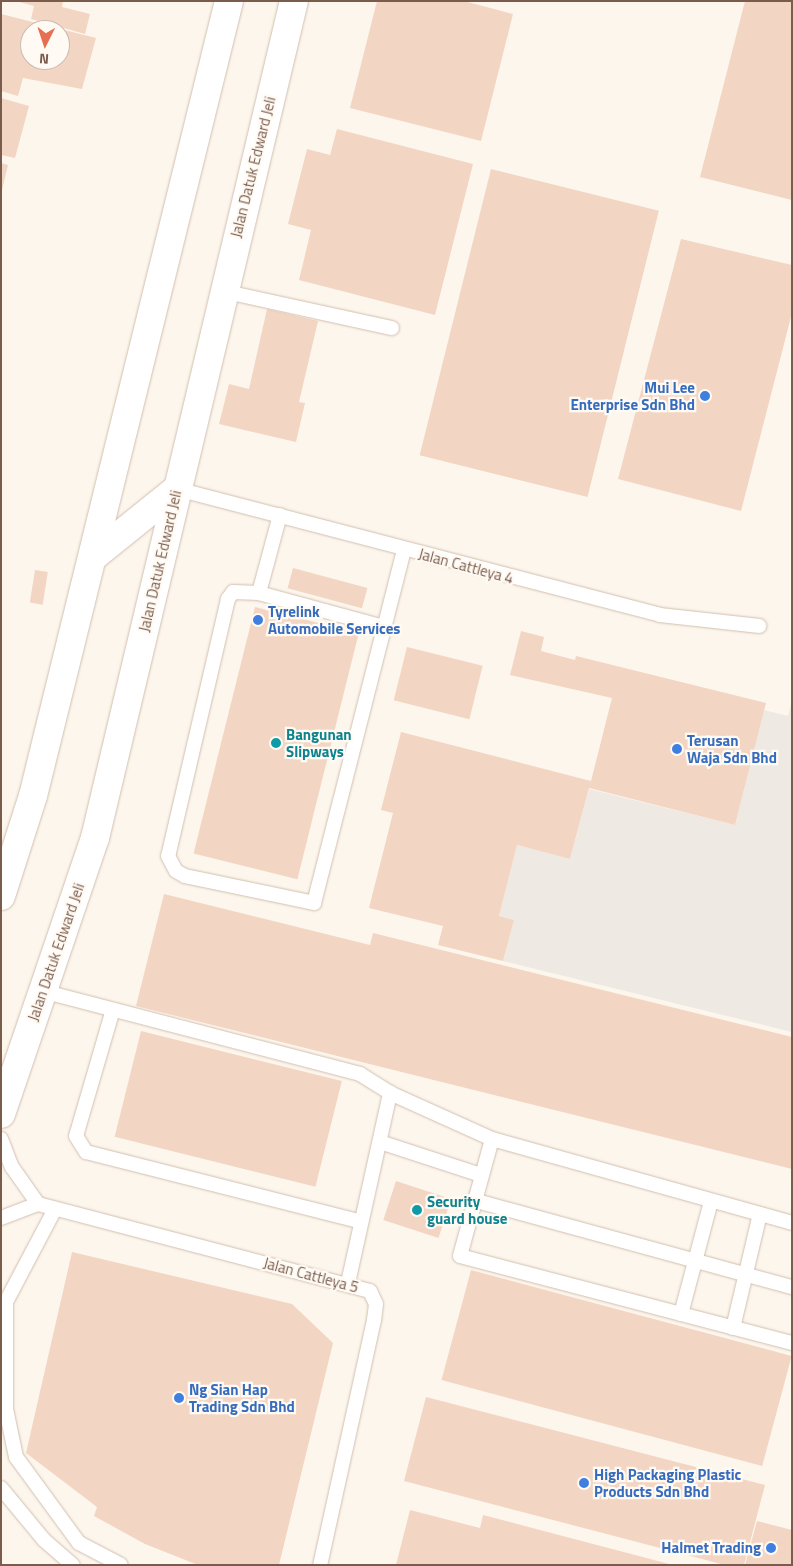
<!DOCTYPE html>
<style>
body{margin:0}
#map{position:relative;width:793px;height:1566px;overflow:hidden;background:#fdf6ec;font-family:"Titillium Web",sans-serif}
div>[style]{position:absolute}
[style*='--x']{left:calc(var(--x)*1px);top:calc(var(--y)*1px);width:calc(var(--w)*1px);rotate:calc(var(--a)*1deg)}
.industrial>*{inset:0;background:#efe9e4}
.building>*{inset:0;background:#f3d5c3;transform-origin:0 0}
.roads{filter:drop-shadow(0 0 1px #d1beb0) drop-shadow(0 0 1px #d1beb0)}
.lane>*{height:14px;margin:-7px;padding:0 7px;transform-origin:7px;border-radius:7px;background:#fff}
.secondary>*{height:28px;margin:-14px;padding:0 14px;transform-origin:14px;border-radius:14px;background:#fff}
.dots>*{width:14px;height:14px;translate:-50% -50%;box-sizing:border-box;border:2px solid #fffaf3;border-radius:50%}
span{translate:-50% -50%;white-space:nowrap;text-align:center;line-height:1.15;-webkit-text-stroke:4.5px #fffaf3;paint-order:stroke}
.street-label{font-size:15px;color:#7a5c4d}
.shop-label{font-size:15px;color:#366cbe;font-weight:700}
.right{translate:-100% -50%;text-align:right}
.left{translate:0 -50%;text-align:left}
.culture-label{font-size:15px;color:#0d838f;font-weight:700}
.frame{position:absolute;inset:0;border:2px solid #7a5c4d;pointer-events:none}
.north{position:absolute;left:20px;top:20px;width:50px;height:50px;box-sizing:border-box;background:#fffaf3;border:1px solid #cabbb1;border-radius:50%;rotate:184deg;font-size:14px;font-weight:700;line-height:20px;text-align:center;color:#7a5c4d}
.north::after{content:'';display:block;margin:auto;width:18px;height:22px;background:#e76f51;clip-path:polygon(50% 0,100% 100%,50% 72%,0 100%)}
</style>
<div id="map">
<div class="industrial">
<div style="clip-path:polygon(792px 701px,792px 1032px,503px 961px,514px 920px,499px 916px,517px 845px,570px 859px,589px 789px,735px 825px,764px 710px,788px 716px)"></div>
</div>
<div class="building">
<div style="clip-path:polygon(16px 1px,63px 1px,62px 7px,90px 14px,85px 34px,31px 19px,34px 6px)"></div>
<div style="clip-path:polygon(377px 1px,464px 1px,513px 14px,481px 141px,350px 108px)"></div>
<div style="clip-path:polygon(745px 1px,792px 1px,792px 200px,700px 177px)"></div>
<div style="clip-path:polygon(evenodd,1px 14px,96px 38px,82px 89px,23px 78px,18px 96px,1px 91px,1px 14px,30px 30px,60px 30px,60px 60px,30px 60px,30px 30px)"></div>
<div style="clip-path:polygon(1px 98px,29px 106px,15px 158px,1px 155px)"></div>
<div style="clip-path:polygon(337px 129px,473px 164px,435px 315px,299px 280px,311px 230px,288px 224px,307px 149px,330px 155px)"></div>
<div style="clip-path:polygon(1px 163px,8px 165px,2px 190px,1px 190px)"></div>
<div style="left:491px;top:169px;width:173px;height:295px;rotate:14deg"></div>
<div style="clip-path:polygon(681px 239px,792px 265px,792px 313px,741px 511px,618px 479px)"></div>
<div style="clip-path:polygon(267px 309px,318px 321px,299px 402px,305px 403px,296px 442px,219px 424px,229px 384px,249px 389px)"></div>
<div style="left:293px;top:568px;width:77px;height:21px;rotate:15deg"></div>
<div style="left:35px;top:570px;width:13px;height:33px;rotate:9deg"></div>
<div style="left:255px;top:607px;width:107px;height:254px;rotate:14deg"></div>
<div style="clip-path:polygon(521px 631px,544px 637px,541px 651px,575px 660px,576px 656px,766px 703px,735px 825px,589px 788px,570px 859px,517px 845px,499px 916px,514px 920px,503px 961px,438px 945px,443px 926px,369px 908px,393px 813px,381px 810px,401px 732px,591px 781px,612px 698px,510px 675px)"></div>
<div style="left:407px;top:647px;width:78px;height:55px;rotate:14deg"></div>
<div style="clip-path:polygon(164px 894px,370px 945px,373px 933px,792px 1037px,792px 1169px,136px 1006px)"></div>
<div style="left:141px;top:1031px;width:207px;height:109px;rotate:14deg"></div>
<div style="left:396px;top:1181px;width:58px;height:41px;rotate:18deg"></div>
<div style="clip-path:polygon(72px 1252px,292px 1304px,333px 1343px,279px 1565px,198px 1565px,145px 1544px,94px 1516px,97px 1507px,26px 1453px)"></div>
<div style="left:471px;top:1270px;width:332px;height:114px;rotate:15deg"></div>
<div style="clip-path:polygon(426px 1397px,765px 1485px,744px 1565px,725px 1565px,404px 1481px)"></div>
<div style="clip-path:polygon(410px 1510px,480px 1528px,483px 1515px,673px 1565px,396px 1565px)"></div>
<div style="clip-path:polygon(757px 1521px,792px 1530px,792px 1565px,745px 1565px)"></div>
</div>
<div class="roads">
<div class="lane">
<div style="--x:222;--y:291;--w:174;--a:12.3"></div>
<div style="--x:177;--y:489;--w:499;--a:14.6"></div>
<div style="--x:660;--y:615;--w:100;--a:6.3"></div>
<div style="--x:280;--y:515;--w:81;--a:105.1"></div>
<div style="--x:259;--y:593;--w:26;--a:-178"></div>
<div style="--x:233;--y:592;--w:9;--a:126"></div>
<div style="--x:228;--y:599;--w:264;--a:103.1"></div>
<div style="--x:168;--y:856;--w:17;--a:62"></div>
<div style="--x:176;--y:871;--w:10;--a:29"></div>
<div style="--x:185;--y:876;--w:132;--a:11.8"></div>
<div style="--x:314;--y:903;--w:365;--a:-75.7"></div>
<div style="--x:259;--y:593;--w:130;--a:15.2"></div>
<div style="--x:42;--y:991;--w:329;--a:14.6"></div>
<div style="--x:360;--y:1074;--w:36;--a:32"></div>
<div style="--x:390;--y:1093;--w:112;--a:24.3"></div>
<div style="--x:492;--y:1139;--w:312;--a:15.6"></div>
<div style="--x:112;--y:1013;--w:128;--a:106.3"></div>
<div style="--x:76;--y:1136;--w:19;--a:58"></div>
<div style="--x:86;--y:1152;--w:282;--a:14.2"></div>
<div style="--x:1;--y:1139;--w:30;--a:69"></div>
<div style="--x:12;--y:1167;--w:45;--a:54.9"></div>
<div style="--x:492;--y:1139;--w:121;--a:105.3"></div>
<div style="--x:460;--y:1256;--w:343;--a:14.7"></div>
<div style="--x:380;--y:1142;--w:106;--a:18.1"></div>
<div style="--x:473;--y:1200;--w:331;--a:15.3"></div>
<div style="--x:38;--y:1204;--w:343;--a:14.7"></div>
<div style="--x:370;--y:1291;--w:14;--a:65"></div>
<div style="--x:376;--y:1304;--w:16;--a:97"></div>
<div style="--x:374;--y:1320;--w:251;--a:102.4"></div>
<div style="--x:55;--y:1209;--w:105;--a:117.8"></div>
<div style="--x:6;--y:1302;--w:107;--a:90"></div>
<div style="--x:6;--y:1409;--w:49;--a:78.2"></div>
<div style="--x:16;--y:1457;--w:107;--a:53.8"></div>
<div style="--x:79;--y:1543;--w:47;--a:27.6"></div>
<div style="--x:1;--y:1218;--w:40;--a:-21"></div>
<div style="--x:348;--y:1283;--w:195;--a:-77.5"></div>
<div style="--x:681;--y:1314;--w:117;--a:-75.1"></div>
<div style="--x:733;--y:1328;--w:117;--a:-76.7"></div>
<div style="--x:1;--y:1488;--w:67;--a:50.4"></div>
<div style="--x:44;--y:1540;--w:38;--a:41"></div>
</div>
<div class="secondary">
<div style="--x:94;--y:556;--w:107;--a:-38.9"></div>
<div style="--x:1;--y:896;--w:105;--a:-72.3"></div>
<div style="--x:33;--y:796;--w:819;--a:-76.15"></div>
<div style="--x:1;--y:1114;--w:292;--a:-71.2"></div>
<div style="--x:95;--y:838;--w:860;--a:-76.63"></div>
</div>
</div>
<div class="dots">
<div style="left:705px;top:396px;background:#3f7fe0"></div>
<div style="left:258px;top:620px;background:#3f7fe0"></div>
<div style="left:276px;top:743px;background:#0f9aa8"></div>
<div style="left:677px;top:749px;background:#3f7fe0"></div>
<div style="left:417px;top:1210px;background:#0f9aa8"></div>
<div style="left:179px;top:1398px;background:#3f7fe0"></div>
<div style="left:584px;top:1483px;background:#3f7fe0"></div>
<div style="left:771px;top:1548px;background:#3f7fe0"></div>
</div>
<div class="street-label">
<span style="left:253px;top:167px;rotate:-76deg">Jalan Datuk Edward Jeli</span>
<span style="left:160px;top:561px;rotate:-77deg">Jalan Datuk Edward Jeli</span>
<span style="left:466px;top:566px;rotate:15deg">Jalan Cattleya 4</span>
<span style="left:56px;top:952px;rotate:-71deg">Jalan Datuk Edward Jeli</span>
<span style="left:311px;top:1275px;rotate:15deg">Jalan Cattleya 5</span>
</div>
<div class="shop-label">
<span class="right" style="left:695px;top:396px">Mui Lee<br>Enterprise Sdn Bhd</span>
<span class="left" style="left:268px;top:620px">Tyrelink<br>Automobile Services</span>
<span class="left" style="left:687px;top:749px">Terusan<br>Waja Sdn Bhd</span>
<span class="left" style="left:189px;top:1398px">Ng Sian Hap<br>Trading Sdn Bhd</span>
<span class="left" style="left:594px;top:1483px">High Packaging Plastic<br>Products Sdn Bhd</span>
<span class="right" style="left:761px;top:1548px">Halmet Trading</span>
</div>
<div class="culture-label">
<span class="left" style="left:286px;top:743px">Bangunan<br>Slipways</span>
<span class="left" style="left:427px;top:1210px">Security<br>guard house</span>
</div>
<div class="frame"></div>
<div class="north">N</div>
</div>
